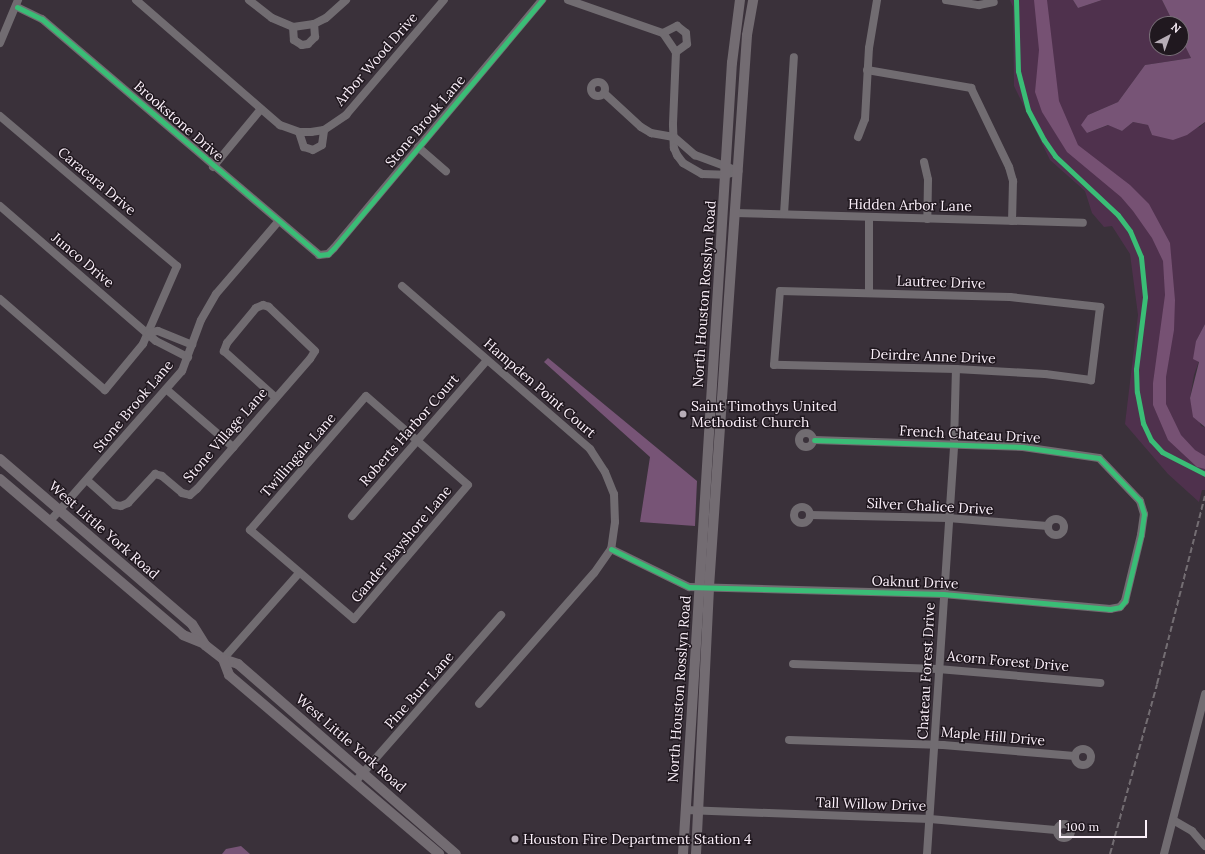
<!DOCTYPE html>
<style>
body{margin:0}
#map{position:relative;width:1205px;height:854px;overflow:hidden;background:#3a313a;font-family:Lora,serif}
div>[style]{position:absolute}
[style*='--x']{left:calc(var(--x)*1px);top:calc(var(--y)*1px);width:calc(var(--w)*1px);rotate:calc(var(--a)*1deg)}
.green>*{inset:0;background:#4f314d}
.forest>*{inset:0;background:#775476}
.water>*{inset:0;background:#765173}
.minor>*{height:8px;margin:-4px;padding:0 4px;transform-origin:4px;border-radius:4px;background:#716c71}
.minor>.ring{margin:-4px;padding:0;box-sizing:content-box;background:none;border:8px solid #716c71;border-radius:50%}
.major>*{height:10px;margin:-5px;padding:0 5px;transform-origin:5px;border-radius:5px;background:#736c72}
.rail>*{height:2px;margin-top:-1px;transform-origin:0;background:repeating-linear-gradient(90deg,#736d72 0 6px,transparent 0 9px)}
.cycleway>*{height:5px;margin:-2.5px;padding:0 2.5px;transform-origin:2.5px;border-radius:2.5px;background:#3abd76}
.dots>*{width:11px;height:11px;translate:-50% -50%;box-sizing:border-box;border:2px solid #20181f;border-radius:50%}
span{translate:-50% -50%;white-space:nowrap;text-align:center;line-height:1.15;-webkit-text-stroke:3px #20181f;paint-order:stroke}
.street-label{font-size:14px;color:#fbf0fa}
.poi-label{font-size:14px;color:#fbf0fa}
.left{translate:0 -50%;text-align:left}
.north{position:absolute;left:1149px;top:16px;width:40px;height:40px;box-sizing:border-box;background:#20181f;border:1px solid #786e77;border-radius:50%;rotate:41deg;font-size:11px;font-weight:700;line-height:16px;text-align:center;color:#fbf0fa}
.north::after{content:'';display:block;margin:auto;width:14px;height:18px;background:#b7adb7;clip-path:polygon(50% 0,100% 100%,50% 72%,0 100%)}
.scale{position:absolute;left:1059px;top:820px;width:88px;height:18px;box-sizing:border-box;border:2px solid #fbf0fa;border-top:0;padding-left:5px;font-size:12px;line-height:14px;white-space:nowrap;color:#fbf0fa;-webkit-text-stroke:3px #20181f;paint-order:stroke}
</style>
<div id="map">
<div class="green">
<div style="clip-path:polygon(1010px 0,1073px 0,1078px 8px,1102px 0,1162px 0,1174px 24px,1157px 24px,1157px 48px,1181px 48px,1181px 38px,1191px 58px,1145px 65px,1118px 102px,1088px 115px,1087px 133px,1109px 125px,1122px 131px,1133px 122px,1148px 125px,1152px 135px,1200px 127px,1205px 122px,1205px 324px,1196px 341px,1199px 361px,1194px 375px,1190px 398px,1201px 426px,1205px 427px,1205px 490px,1202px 490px,1199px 502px,1168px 474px,1125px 424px,1138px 315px,1130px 254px,1112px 226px,1104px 227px,1092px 213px,1085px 191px,1050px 160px,1014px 86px,1013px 7px)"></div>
</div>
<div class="forest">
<div style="clip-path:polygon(1073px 0,1102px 0,1078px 8px)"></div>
<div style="clip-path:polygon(1162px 0,1205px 0,1205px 122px,1187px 135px,1173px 140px,1152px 135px,1148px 125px,1133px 122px,1122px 131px,1108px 125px,1087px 133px,1081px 125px,1088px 115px,1118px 102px,1145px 65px,1191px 58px,1181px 38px,1181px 24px,1174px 24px)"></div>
<div style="clip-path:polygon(1205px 324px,1205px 427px,1193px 417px,1190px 398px,1199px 362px,1193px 359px,1196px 341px)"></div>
<div style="clip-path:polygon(548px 358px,697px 481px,695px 526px,640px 522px,650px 457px,544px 362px)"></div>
<div style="clip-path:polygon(241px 846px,250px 854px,222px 854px,226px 849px)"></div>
</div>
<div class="water">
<div style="clip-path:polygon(1034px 0,1047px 0,1059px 101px,1078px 145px,1130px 185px,1149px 204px,1170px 243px,1175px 300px,1174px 330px,1166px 377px,1166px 404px,1181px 435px,1195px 450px,1205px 456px,1205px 469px,1197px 467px,1168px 440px,1153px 405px,1153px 383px,1165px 295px,1163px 261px,1152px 238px,1133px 211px,1121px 197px,1067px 152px,1042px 112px,1035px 92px,1039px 50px)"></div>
</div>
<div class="minor">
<div style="--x:136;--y:0;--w:191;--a:41"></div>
<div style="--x:280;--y:125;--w:20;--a:20"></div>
<div style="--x:299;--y:132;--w:12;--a:0"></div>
<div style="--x:311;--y:132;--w:13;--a:-9"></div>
<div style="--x:324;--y:130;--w:27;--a:-34"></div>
<div style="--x:346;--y:115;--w:151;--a:-49.6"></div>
<div style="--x:249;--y:0;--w:29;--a:38"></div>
<div style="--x:272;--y:18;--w:23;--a:23"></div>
<div style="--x:293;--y:27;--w:21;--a:-8"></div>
<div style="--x:314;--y:24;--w:13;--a:-27"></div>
<div style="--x:326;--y:18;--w:27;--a:-42"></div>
<div style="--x:568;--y:0;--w:101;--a:19.2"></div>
<div style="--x:663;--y:33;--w:23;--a:56"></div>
<div style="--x:676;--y:52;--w:73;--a:92.4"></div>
<div style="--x:673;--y:125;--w:23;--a:88"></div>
<div style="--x:674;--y:148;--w:8;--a:67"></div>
<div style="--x:677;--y:155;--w:10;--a:53"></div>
<div style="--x:683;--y:163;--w:22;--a:30"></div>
<div style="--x:702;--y:174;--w:23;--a:2"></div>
<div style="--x:725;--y:175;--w:14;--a:-17"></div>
<div style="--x:946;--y:0;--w:33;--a:9"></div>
<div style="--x:979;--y:5;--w:15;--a:-11"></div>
<div style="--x:17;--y:7;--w:28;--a:26"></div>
<div style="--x:42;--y:19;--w:364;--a:40.4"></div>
<div style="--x:319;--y:255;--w:9;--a:-6"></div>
<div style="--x:328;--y:254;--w:8;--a:-45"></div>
<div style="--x:334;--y:248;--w:324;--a:-50"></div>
<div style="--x:293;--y:27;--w:13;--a:86"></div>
<div style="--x:294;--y:40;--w:9;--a:32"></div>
<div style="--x:302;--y:45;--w:6;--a:-9"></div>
<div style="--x:308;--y:44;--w:10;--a:-45"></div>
<div style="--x:315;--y:37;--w:13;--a:-94"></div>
<div style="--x:663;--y:33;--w:16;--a:-27"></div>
<div style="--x:677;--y:26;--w:11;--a:38"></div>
<div style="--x:686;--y:33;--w:11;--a:85"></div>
<div style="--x:687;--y:44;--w:14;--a:144"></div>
<div style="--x:0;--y:43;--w:47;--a:-67.3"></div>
<div style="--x:867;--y:70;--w:106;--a:9.8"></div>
<div style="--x:971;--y:88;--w:88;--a:64.3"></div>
<div style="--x:1009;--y:167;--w:15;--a:74"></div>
<div style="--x:1013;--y:181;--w:40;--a:91.4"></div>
<div class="ring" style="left:591px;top:82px;width:6px;height:6px"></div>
<div style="--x:604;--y:93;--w:50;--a:42.6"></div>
<div style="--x:641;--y:127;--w:12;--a:31"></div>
<div style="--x:651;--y:133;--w:23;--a:10"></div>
<div style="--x:0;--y:116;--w:232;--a:40.3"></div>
<div style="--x:177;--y:266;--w:85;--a:113.6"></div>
<div style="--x:143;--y:344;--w:60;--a:129.6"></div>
<div style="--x:105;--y:390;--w:139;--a:-139.1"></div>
<div style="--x:299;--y:132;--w:16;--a:72"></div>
<div style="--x:304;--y:147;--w:9;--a:18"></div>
<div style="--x:313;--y:150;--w:10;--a:-29"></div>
<div style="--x:322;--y:145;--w:15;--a:-82"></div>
<div style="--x:674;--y:137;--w:28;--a:41"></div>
<div style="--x:695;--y:155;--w:46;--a:20.4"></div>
<div style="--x:858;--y:137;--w:19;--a:-69"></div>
<div style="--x:865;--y:119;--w:71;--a:-86.8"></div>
<div style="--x:869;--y:48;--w:49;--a:-80.5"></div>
<div style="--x:418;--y:147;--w:37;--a:41"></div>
<div style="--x:924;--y:162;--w:18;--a:77"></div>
<div style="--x:928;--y:180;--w:39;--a:91"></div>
<div style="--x:213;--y:167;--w:75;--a:-50.4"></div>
<div style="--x:0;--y:206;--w:206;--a:40.9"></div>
<div style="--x:156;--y:341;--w:36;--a:27"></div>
<div style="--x:735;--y:213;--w:348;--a:1.6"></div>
<div style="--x:784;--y:214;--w:157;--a:-86.4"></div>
<div style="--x:402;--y:286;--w:249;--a:40.9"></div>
<div style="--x:590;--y:449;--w:27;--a:57"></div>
<div style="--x:605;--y:472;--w:24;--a:68"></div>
<div style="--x:614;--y:494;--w:28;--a:88"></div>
<div style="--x:615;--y:522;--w:27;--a:98"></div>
<div style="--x:611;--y:549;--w:29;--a:125"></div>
<div style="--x:594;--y:573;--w:174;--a:131.3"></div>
<div style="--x:780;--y:291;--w:230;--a:1.5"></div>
<div style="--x:1010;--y:297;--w:91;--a:6.3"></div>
<div style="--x:1100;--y:307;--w:74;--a:97"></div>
<div style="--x:1091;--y:380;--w:46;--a:-172.6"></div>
<div style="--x:1045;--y:374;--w:89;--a:-176.8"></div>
<div style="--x:956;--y:369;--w:182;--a:-178.7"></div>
<div style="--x:774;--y:365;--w:74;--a:-85.4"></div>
<div style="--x:869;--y:292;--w:74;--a:-90"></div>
<div style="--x:149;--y:333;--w:9;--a:-13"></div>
<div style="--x:158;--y:331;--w:37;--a:22"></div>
<div style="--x:166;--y:389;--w:89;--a:40.9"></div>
<div style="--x:366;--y:396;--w:135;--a:41.1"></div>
<div style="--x:468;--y:485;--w:176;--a:130.4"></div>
<div style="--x:354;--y:619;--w:137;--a:-139.4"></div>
<div style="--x:250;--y:530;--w:177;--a:-49.1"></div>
<div class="ring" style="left:799px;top:433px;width:6px;height:6px"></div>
<div style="--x:88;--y:481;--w:36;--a:42"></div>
<div style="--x:115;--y:505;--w:6;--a:9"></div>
<div style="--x:121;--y:506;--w:8;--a:-23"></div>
<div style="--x:128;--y:503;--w:40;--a:-47"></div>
<div style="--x:155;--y:474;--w:7;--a:16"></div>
<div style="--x:162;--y:476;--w:26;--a:40"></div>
<div style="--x:182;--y:493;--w:8;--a:14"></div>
<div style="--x:190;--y:495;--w:9;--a:-41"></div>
<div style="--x:197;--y:489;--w:172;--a:-49"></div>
<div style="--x:310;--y:359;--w:9;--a:-58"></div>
<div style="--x:315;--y:351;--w:64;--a:-136.3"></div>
<div style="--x:269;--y:307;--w:6;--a:-162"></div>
<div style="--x:263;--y:305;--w:8;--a:157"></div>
<div style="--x:256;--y:308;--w:45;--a:129.6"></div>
<div style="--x:227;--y:343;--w:9;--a:111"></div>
<div style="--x:224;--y:351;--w:69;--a:42"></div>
<div class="ring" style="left:794px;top:507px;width:8px;height:8px"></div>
<div style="--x:810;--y:515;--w:138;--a:1.2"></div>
<div style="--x:948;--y:518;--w:100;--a:4.6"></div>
<div style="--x:352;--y:516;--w:206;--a:-49.1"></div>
<div class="ring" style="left:1048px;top:519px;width:8px;height:8px"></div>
<div style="--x:50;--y:521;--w:200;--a:-48.7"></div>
<div style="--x:182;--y:371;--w:54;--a:-69.6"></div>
<div style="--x:201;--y:320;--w:30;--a:-60"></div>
<div style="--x:216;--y:294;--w:95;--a:-49.3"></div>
<div style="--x:611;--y:549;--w:87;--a:26"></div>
<div style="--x:689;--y:587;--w:254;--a:1.6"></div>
<div style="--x:943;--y:594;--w:168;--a:5.1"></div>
<div style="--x:1110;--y:609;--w:10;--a:-11"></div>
<div style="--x:1120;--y:607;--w:8;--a:-50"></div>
<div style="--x:1125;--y:601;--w:68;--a:-76.4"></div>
<div style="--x:1141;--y:535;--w:21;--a:-82"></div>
<div style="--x:1144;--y:514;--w:14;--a:-107"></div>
<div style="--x:1140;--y:501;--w:59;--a:-133.6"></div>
<div style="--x:1099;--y:458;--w:77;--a:-171.8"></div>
<div style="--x:1023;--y:447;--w:209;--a:-178.1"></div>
<div style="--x:223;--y:659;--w:115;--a:-48.5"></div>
<div style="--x:793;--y:664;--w:145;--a:2"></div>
<div style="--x:938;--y:669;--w:163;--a:4.9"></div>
<div style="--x:789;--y:740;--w:154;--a:1.9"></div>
<div style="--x:943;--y:745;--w:132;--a:4.8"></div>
<div class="ring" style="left:1075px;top:749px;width:8px;height:8px"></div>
<div style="--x:355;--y:782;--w:222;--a:-48.8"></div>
<div style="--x:685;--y:810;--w:245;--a:2.1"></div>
<div style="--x:930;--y:819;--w:126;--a:5"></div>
<div style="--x:1173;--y:820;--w:22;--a:30"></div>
<div style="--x:1192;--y:831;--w:20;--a:49"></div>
<div class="ring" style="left:1057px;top:824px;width:6px;height:6px"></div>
<div style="--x:927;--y:854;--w:411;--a:-86.2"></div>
<div style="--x:954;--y:444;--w:75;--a:-88.5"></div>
<div style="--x:1164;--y:854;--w:165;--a:-75.6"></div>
</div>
<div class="major">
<div style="--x:0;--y:459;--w:253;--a:40.7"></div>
<div style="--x:192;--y:624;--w:25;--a:58"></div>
<div style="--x:205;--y:645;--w:23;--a:38"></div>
<div style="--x:223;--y:659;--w:16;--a:18"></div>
<div style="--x:238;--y:664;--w:289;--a:41.1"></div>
<div style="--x:0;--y:479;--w:240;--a:40.4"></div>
<div style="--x:183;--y:635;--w:22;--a:22"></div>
<div style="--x:223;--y:659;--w:17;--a:69"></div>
<div style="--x:229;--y:675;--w:276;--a:40.4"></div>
<div style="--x:683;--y:854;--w:793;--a:-86.46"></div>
<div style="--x:732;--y:63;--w:64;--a:-82.8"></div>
<div style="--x:696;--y:854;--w:267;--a:-87.2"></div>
<div style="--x:709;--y:587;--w:553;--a:-86.06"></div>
<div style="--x:747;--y:35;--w:36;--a:-80"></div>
</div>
<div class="rail">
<div style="--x:1110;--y:854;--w:176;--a:-74.5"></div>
<div style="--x:1157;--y:684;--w:194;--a:-75.7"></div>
</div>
<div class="cycleway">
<div style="--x:1016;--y:0;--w:71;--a:88.4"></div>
<div style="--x:1018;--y:71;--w:40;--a:75.6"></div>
<div style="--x:1028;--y:110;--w:34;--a:62"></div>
<div style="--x:1044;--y:140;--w:19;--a:55"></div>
<div style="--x:1055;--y:156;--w:86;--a:43.1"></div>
<div style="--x:1118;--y:215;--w:20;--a:53"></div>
<div style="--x:1130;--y:231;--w:28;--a:67"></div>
<div style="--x:1141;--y:257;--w:40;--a:84.3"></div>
<div style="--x:1145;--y:297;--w:73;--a:97.1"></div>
<div style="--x:1136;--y:369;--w:23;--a:88"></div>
<div style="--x:1137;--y:392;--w:32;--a:79"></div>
<div style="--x:1143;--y:423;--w:19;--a:65"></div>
<div style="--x:1151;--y:440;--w:16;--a:47"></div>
<div style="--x:1162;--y:452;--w:48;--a:27.1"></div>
<div style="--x:17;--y:7;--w:28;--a:26"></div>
<div style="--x:42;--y:19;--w:364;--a:40.4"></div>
<div style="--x:319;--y:255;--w:9;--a:-6"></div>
<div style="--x:328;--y:254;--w:8;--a:-45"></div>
<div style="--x:334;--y:248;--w:324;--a:-50"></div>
<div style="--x:611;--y:549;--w:87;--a:26"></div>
<div style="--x:689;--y:587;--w:254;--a:1.6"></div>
<div style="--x:943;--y:594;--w:168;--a:5.1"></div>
<div style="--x:1110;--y:609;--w:10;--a:-11"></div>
<div style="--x:1120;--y:607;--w:8;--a:-50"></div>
<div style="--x:1125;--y:601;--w:68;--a:-76.4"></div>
<div style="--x:1141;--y:535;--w:21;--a:-82"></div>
<div style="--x:1144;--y:514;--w:14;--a:-107"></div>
<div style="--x:1140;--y:501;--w:59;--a:-133.6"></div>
<div style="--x:1099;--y:458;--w:77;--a:-171.8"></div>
<div style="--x:1023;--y:447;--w:209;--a:-178.1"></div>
</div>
<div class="dots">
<div style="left:683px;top:414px;background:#b7adb7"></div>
<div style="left:515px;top:839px;background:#b7adb7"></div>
</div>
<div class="street-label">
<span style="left:376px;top:59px;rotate:-49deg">Arbor Wood Drive</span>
<span style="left:179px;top:121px;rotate:41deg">Brookstone Drive</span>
<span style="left:425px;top:121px;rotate:-50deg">Stone Brook Lane</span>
<span style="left:97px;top:181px;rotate:40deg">Caracara Drive</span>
<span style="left:910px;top:205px;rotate:1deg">Hidden Arbor Lane</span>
<span style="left:83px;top:260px;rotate:40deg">Junco Drive</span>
<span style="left:941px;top:282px;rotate:2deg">Lautrec Drive</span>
<span style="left:704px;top:294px;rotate:-86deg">North Houston Rosslyn Road</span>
<span style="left:933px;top:356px;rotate:2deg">Deirdre Anne Drive</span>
<span style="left:540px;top:388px;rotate:41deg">Hampden Point Court</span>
<span style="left:133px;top:406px;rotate:-50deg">Stone Brook Lane</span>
<span style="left:409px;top:430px;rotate:-49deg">Roberts Harbor Court</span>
<span style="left:970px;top:434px;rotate:3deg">French Chateau Drive</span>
<span style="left:225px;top:435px;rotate:-49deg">Stone Village Lane</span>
<span style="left:298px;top:455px;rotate:-49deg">Twillingale Lane</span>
<span style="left:930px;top:506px;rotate:3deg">Silver Chalice Drive</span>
<span style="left:104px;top:530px;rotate:41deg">West Little York Road</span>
<span style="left:401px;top:544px;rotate:-50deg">Gander Bayshore Lane</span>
<span style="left:915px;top:582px;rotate:2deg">Oaknut Drive</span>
<span style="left:1008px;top:661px;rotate:5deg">Acorn Forest Drive</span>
<span style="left:926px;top:671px;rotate:-87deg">Chateau Forest Drive</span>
<span style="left:679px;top:689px;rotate:-86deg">North Houston Rosslyn Road</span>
<span style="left:419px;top:690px;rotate:-49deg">Pine Burr Lane</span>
<span style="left:993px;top:736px;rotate:5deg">Maple Hill Drive</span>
<span style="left:351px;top:743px;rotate:41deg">West Little York Road</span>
<span style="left:871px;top:804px;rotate:2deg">Tall Willow Drive</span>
</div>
<div class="poi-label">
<span class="left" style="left:691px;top:414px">Saint Timothys United<br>Methodist Church</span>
<span class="left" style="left:523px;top:839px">Houston Fire Department Station 4</span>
</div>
<div class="north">N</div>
<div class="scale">100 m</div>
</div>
